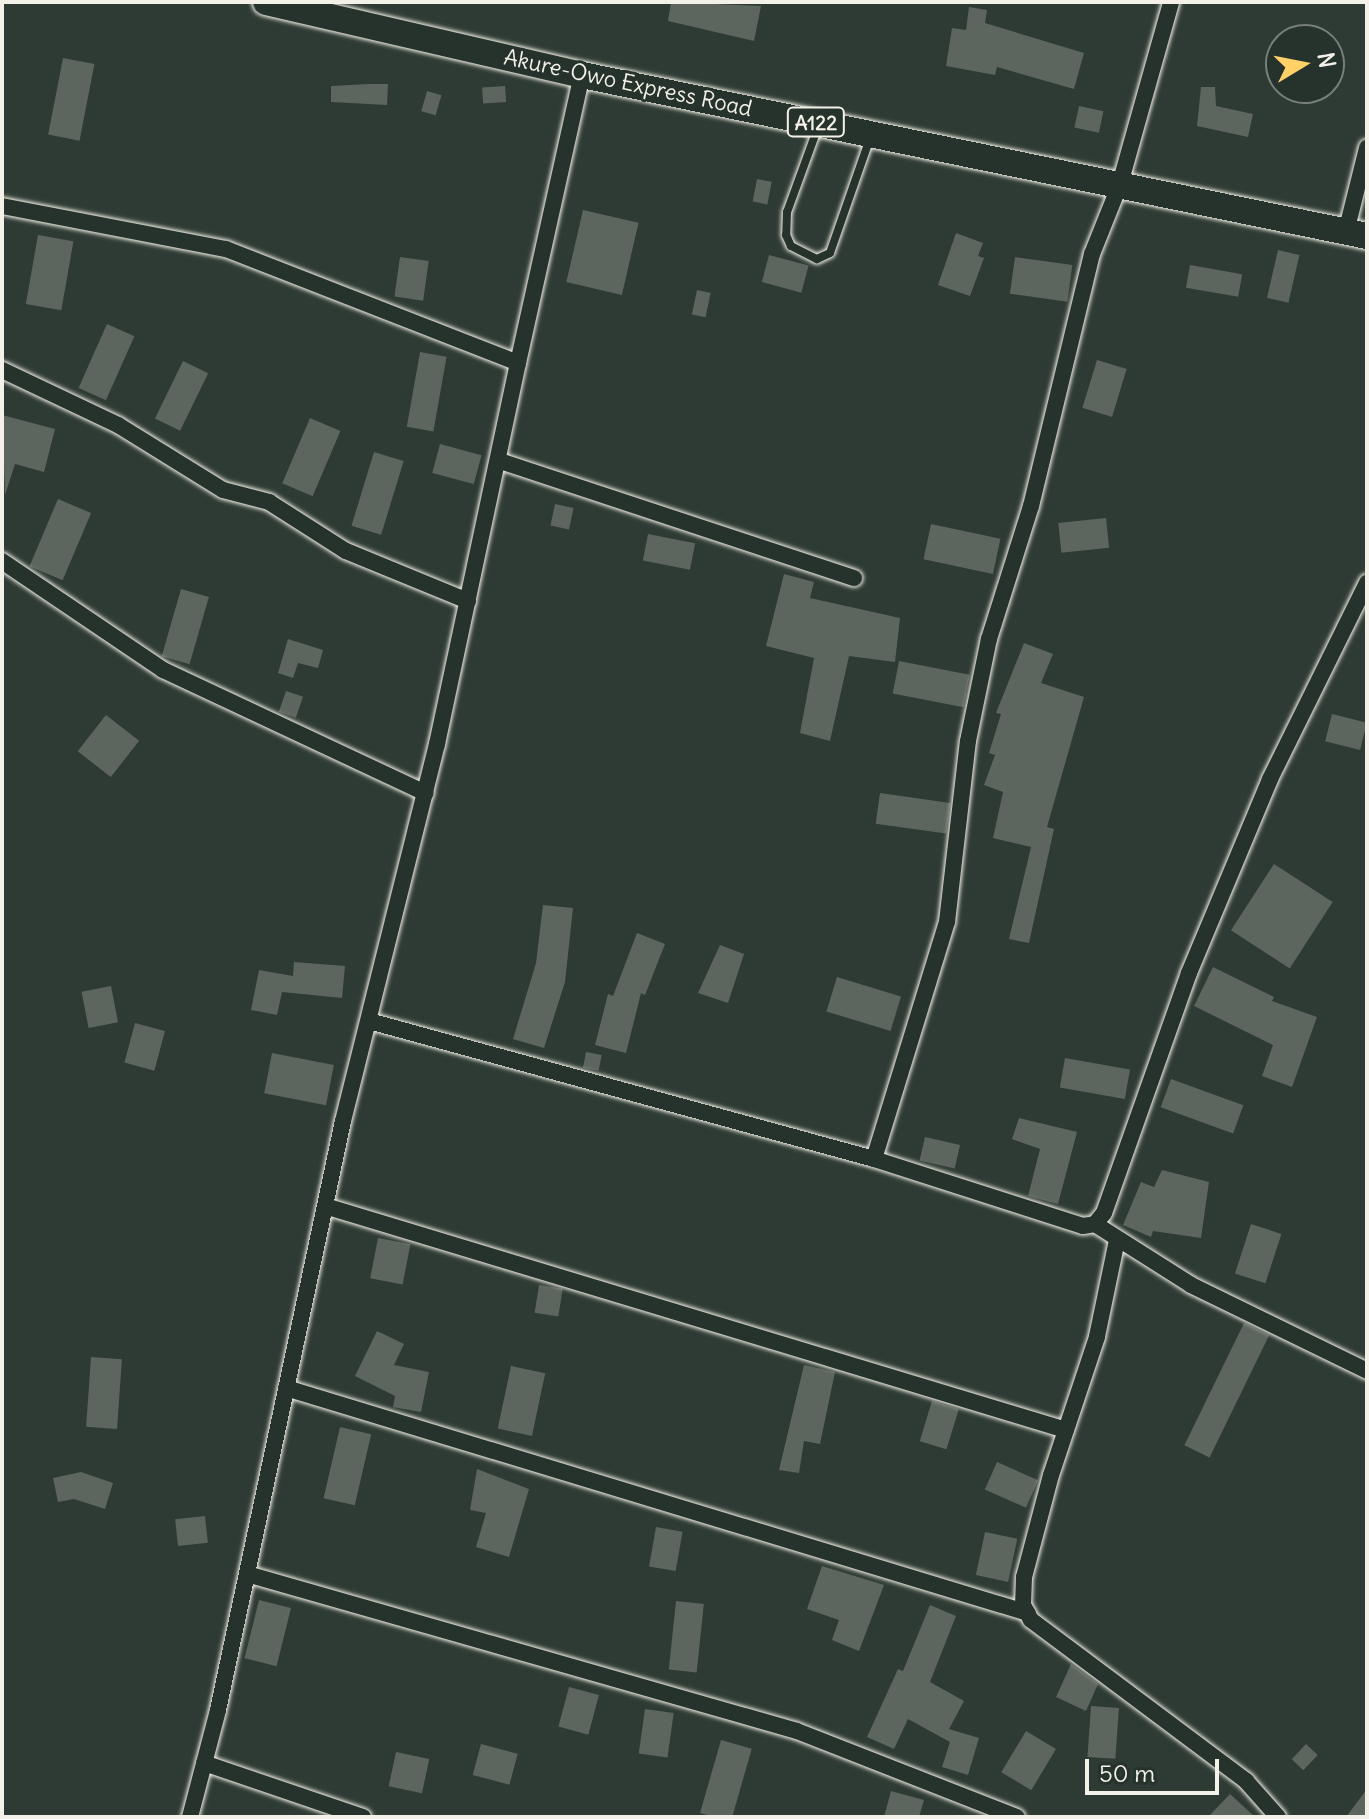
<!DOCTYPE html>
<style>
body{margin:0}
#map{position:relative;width:1369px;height:1819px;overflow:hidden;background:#2e3b34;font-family:Delius,sans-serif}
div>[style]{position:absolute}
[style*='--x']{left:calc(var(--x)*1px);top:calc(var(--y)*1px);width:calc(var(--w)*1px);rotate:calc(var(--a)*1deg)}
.building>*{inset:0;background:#5c655e;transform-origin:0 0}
.roads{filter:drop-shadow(0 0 2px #f4f1e8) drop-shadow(0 0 2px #f4f1e8)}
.service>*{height:8px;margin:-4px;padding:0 4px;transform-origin:4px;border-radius:4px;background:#26332d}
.minor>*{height:16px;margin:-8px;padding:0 8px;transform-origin:8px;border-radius:8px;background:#26332d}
.trunk>*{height:26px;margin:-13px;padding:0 13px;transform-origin:13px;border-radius:13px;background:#26332d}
span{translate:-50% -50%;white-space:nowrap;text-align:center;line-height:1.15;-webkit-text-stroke:6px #26332d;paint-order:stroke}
.shield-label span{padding:2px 6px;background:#26332d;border:2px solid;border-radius:6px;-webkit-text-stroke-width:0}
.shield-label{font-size:20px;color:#f4f1e8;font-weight:700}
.street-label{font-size:22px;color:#f4f1e8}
.frame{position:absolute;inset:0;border:4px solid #f4f1e8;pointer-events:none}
.north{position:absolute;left:1265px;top:24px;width:80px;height:80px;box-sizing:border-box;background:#26332d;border:2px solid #787f78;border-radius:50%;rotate:80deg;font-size:22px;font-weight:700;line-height:32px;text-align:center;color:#f4f1e8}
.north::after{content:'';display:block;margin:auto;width:28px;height:36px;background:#ffd166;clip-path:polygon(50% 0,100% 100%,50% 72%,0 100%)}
.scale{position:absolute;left:1085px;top:1759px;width:134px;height:36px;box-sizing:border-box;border:4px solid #f4f1e8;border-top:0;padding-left:10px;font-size:24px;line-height:28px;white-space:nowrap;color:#f4f1e8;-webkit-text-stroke:6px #26332d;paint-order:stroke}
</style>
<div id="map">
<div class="building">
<div style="clip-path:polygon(671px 2px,761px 6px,754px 41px,668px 21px)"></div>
<div style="clip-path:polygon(969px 7px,987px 10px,985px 23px,1084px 53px,1074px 89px,997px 67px,995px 75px,946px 66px,952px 28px,966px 30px)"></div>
<div style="left:63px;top:58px;width:32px;height:78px;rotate:11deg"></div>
<div style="clip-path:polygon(369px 84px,388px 84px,387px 105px,331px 102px,331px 86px)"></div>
<div style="left:505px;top:86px;width:16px;height:23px;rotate:86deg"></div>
<div style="clip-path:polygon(1201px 87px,1215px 87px,1216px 106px,1253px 114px,1248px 137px,1197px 126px)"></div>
<div style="left:427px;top:91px;width:15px;height:21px;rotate:16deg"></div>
<div style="left:1079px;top:106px;width:25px;height:22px;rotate:12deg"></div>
<div style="left:757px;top:179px;width:15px;height:23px;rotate:11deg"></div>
<div style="left:583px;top:210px;width:57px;height:74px;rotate:13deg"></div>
<div style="clip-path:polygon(956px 233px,983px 243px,978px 256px,984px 258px,970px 296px,938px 285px)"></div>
<div style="left:38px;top:235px;width:36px;height:70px;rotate:10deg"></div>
<div style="left:1278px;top:250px;width:22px;height:49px;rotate:13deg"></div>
<div style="left:769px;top:255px;width:41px;height:28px;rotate:15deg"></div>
<div style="left:400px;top:257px;width:29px;height:40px;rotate:8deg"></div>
<div style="left:1015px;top:257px;width:58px;height:37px;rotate:8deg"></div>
<div style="left:1190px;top:265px;width:53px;height:23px;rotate:10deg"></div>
<div style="left:697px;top:290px;width:14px;height:25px;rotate:12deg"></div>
<div style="left:107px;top:324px;width:30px;height:70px;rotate:24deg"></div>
<div style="left:420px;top:352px;width:27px;height:76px;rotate:10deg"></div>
<div style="left:1097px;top:360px;width:31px;height:50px;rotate:17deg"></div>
<div style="left:183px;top:361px;width:28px;height:64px;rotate:26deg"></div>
<div style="clip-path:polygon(2px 415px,55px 429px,44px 472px,15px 464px,5px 495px)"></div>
<div style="left:310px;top:418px;width:33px;height:71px;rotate:23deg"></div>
<div style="left:440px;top:444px;width:43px;height:30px;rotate:15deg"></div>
<div style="left:374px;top:452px;width:31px;height:77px;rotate:17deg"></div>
<div style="left:58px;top:499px;width:36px;height:73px;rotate:23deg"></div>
<div style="left:555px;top:504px;width:19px;height:22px;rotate:12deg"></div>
<div style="left:1106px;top:518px;width:30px;height:48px;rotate:84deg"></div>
<div style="left:931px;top:524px;width:71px;height:36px;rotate:12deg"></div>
<div style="left:648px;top:534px;width:48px;height:27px;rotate:11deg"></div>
<div style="clip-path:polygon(784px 574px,814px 582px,810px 598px,900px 618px,895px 662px,849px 656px,830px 741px,800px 733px,814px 658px,766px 646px)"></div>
<div style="left:181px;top:589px;width:29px;height:70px;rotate:16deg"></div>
<div style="clip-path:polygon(288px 639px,323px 650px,318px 668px,298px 663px,293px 678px,278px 673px)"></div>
<div style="clip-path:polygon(1024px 643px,1053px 654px,1041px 683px,1084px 697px,1047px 827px,1054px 829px,1029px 943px,1009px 939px,1031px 847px,993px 838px,1003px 792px,984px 785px,995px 755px,989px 753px,1001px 714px,996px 713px)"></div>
<div style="left:899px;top:661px;width:72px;height:33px;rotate:11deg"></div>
<div style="left:286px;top:691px;width:18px;height:22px;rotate:19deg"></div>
<div style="left:1332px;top:714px;width:36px;height:28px;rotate:14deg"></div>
<div style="left:106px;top:715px;width:42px;height:46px;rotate:38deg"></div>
<div style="left:880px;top:793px;width:71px;height:31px;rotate:8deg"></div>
<div style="left:1274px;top:864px;width:70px;height:79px;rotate:33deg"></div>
<div style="clip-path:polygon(543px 905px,573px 908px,565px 982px,544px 1048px,513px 1039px,536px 963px)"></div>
<div style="clip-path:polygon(637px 933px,665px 944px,645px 995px,641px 993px,626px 1053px,595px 1045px,608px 994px,613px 996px)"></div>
<div style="clip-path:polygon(720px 945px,744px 954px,728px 1003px,698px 993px)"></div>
<div style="clip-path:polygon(294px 962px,345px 966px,342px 998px,282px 992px,277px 1015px,251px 1010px,259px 970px,293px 976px)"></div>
<div style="clip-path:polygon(1213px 967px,1274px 997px,1272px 1001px,1317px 1017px,1292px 1087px,1262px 1076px,1273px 1045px,1194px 1006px)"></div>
<div style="left:837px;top:977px;width:67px;height:36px;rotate:17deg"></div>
<div style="left:111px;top:986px;width:37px;height:30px;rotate:79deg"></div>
<div style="left:135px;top:1023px;width:31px;height:41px;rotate:15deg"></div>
<div style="left:586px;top:1052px;width:16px;height:16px;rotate:11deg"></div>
<div style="left:272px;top:1053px;width:63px;height:41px;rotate:11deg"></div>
<div style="left:1065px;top:1058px;width:66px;height:30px;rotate:10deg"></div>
<div style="left:1171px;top:1079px;width:77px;height:30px;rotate:20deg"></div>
<div style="clip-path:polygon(1019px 1118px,1077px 1132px,1058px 1204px,1028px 1196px,1040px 1149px,1012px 1139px)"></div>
<div style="left:925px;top:1137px;width:36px;height:24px;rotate:13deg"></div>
<div style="clip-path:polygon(1162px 1170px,1209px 1182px,1201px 1238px,1153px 1231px,1151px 1237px,1123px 1225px,1141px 1182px,1154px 1187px)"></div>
<div style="left:1251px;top:1224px;width:32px;height:52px;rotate:18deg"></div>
<div style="left:378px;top:1238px;width:33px;height:41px;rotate:11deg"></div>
<div style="left:539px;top:1285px;width:24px;height:28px;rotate:9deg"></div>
<div style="left:1244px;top:1323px;width:28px;height:136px;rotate:26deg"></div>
<div style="clip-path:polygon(377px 1331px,404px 1344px,394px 1365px,429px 1372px,421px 1412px,393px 1407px,395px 1396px,355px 1376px)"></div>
<div style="left:91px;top:1357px;width:31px;height:70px;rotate:4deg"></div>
<div style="clip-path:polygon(804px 1365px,835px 1372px,820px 1444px,804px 1441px,799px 1473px,779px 1470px)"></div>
<div style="left:511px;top:1366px;width:35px;height:64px;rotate:12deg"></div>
<div style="left:932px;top:1401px;width:28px;height:42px;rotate:17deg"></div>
<div style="left:340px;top:1427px;width:32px;height:73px;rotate:13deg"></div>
<div style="left:997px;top:1462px;width:45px;height:30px;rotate:24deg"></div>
<div style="clip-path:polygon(477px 1469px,529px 1489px,509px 1557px,476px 1547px,486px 1513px,470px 1510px)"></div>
<div style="clip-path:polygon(81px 1472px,113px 1483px,105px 1509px,74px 1499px,58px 1502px,53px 1478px)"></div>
<div style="left:205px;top:1516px;width:27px;height:30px;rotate:84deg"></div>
<div style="left:656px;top:1527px;width:27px;height:40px;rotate:10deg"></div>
<div style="left:985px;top:1532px;width:33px;height:44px;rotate:12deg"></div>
<div style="clip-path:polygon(822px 1566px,884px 1585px,859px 1651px,832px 1640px,839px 1620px,807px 1609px)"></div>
<div style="left:259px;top:1600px;width:33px;height:60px;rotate:14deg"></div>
<div style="left:676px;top:1601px;width:28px;height:69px;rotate:6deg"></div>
<div style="clip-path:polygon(930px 1605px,956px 1616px,930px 1682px,964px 1701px,949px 1729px,979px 1738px,968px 1775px,942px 1767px,950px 1742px,908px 1719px,894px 1749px,867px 1737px,898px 1669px,903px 1671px)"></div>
<div style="clip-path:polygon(1071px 1664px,1098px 1684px,1086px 1711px,1056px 1697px)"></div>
<div style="left:569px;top:1687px;width:31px;height:41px;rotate:15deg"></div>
<div style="left:1091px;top:1706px;width:28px;height:51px;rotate:4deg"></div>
<div style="left:645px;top:1709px;width:29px;height:45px;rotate:8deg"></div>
<div style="left:1026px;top:1731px;width:35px;height:48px;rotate:31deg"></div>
<div style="left:721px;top:1740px;width:32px;height:76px;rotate:16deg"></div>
<div style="left:481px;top:1744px;width:38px;height:32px;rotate:15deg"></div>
<div style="left:1306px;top:1744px;width:16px;height:21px;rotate:43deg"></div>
<div style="left:396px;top:1752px;width:34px;height:35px;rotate:12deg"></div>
<div style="clip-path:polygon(1367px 1789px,1367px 1817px,1346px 1817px)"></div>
<div style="clip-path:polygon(891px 1791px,924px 1800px,919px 1817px,884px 1817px)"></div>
<div style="clip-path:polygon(1230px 1794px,1255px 1817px,1208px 1817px)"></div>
</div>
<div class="roads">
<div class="service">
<div style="--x:818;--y:127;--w:90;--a:110"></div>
<div style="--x:787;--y:212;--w:23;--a:92"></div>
<div style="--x:786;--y:235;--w:12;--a:66"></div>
<div style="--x:791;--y:246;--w:29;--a:27"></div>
<div style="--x:817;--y:259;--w:14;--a:-25"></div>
<div style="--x:830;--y:253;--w:122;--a:-70.8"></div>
</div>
<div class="minor">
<div style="--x:2;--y:206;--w:228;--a:10.9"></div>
<div style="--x:226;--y:249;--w:313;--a:21.3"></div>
<div style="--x:518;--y:363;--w:295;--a:-77.5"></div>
<div style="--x:1346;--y:232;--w:87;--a:-76"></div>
<div style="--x:2;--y:370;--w:128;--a:25.4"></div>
<div style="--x:118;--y:425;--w:123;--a:31.8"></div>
<div style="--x:223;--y:490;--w:48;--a:14.6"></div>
<div style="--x:269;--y:502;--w:91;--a:32.5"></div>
<div style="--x:346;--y:551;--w:132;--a:22.3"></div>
<div style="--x:500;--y:461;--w:373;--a:18.3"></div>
<div style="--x:2;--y:561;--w:194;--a:34.1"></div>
<div style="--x:163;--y:670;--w:290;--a:25.1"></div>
<div style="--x:369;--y:1021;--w:524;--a:15.28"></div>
<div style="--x:874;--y:1159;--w:219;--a:17.8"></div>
<div style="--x:1083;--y:1226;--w:12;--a:-9"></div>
<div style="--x:1095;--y:1224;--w:14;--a:-51"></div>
<div style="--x:1104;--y:1213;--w:255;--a:-70.5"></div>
<div style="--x:1189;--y:973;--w:210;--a:-67.3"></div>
<div style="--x:1270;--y:779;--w:219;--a:-63.7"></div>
<div style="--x:874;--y:1159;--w:248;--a:-72.9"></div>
<div style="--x:947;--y:922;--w:182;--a:-83.4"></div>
<div style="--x:968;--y:741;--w:104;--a:-78.4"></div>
<div style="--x:989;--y:639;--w:139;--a:-72.5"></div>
<div style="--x:1031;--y:506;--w:259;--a:-76.4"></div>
<div style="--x:1092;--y:254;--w:75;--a:-68.2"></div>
<div style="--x:1120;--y:184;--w:189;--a:-74.3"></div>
<div style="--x:325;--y:1206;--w:774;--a:16.82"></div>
<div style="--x:1095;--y:1224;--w:114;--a:32.4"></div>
<div style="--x:1191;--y:1285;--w:196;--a:26"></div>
<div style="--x:1117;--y:1240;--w:99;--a:101.7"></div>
<div style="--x:1097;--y:1337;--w:145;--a:108.4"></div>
<div style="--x:1051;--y:1475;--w:106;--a:104.8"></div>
<div style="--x:1024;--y:1577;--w:28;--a:92"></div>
<div style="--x:1023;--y:1605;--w:17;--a:62"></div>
<div style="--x:1031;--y:1620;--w:269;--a:36.8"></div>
<div style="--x:1246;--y:1781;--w:48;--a:48.4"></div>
<div style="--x:286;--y:1388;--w:775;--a:16.87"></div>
<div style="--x:247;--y:1574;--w:572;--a:15.93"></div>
<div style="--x:797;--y:1731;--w:236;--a:21.4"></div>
<div style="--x:204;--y:1763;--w:168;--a:18.8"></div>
<div style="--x:190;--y:1817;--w:111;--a:-75.3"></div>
<div style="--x:218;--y:1710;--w:602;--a:-78.02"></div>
<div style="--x:343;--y:1121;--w:389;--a:-76"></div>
<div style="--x:437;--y:744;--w:390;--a:-78"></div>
</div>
<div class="trunk">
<div style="--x:266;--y:2;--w:324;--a:13"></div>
<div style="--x:582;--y:75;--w:801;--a:11.59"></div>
</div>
</div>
<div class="shield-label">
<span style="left:816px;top:122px">A122</span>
</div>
<div class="street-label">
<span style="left:628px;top:83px;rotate:12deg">Akure-Owo Express Road</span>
</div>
<div class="frame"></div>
<div class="north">N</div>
<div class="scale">50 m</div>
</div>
